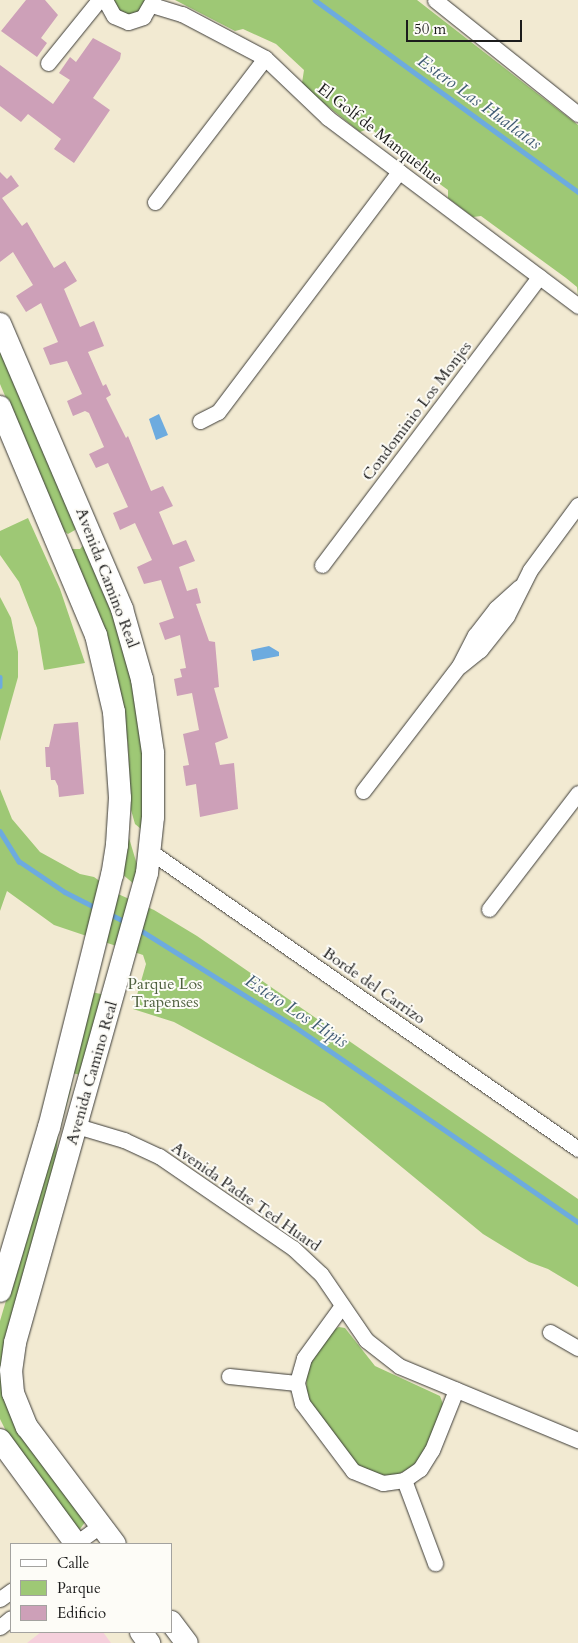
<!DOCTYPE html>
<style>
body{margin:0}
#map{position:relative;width:578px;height:1643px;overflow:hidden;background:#f2ead2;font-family:Cardo,serif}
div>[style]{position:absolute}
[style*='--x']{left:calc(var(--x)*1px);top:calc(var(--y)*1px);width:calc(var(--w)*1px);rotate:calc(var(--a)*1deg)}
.built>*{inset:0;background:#f5cfdb}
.green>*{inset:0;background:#9ec875}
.water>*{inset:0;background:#6dabdf}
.stream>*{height:4.5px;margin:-2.25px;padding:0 2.25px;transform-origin:2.25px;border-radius:2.25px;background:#6dabdf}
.building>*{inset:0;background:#cda0b8}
.roads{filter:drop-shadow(0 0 1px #3c3b37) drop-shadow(0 0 1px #3c3b37)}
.street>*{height:15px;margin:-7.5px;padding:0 7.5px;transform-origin:7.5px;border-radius:7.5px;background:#fff}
.secondary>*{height:22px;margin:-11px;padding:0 11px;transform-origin:11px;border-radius:11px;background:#fff}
span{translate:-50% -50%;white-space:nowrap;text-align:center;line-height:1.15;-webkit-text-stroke:4px #fdfcf7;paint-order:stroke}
.street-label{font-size:16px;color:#1c1c1c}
.park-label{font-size:16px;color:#506140}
.water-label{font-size:18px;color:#405c74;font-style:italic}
.legend{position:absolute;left:10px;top:1543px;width:162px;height:90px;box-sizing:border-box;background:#fdfcf7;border:1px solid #a3a29f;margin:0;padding:6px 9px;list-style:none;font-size:15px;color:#1c1c1c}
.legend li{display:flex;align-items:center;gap:10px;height:25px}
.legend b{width:25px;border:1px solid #a3a29f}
.scale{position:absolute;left:406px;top:20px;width:116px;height:22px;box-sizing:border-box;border:2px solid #1c1c1c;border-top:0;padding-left:6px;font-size:15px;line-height:18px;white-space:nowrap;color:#1c1c1c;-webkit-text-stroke:4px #fdfcf7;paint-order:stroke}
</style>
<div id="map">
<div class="built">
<div style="clip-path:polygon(41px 1632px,103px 1632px,111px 1643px,27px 1643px)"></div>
</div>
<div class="green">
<div style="clip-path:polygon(111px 0,148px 0,146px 6px,132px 16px,120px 14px)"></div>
<div style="clip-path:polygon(175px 0,417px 0,578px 125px,578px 296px,577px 287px,566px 278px,481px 216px,473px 217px,448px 198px,448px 190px,422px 171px,421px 165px,406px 158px,370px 128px,360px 132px,321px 101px,302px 83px,304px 70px,276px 44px,243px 29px,235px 31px)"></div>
<div style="clip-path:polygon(0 344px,77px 523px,75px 530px,68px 534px,62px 530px,0 384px)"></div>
<div style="clip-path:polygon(28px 518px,60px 589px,85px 663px,44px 670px,37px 628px,19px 582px,0 555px,0 531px)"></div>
<div style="clip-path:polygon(85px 543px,123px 640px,142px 733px,144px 821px,141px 829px,135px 824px,131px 810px,128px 745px,121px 698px,70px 549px,80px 549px)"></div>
<div style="clip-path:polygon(0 597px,11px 618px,18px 652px,18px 677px,0 741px)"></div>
<div style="clip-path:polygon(0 789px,12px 819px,40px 852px,80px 874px,94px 877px,118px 894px,154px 910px,197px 936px,578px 1199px,578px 1287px,548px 1269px,529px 1262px,483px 1234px,324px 1103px,174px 1022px,133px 1009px,146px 964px,143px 955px,54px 925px,7px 891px,0 911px)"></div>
<div style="clip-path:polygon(129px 838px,138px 868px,134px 884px,122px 874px)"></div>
<div style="clip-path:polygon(91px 992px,106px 995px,82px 1075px,71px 1073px)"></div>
<div style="clip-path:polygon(69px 1087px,71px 1089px,58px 1136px,54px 1179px,3px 1354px,86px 1521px,80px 1529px,76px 1529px,10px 1439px,0 1419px,0 1321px)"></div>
<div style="clip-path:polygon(339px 1327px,345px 1328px,375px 1366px,440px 1396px,443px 1404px,425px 1452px,411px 1468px,394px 1476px,374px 1474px,357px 1466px,307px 1398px,306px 1371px,331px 1331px)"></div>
</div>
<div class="water">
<div style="clip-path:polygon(159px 414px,168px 435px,156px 440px,149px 419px)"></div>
<div style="clip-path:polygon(269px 646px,279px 652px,279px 656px,253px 661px,251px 650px)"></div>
</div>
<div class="stream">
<div style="--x:315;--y:0;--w:326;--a:36.1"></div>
<div style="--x:0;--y:677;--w:9;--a:90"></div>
<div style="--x:0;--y:831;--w:36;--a:58"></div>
<div style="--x:19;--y:861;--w:55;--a:34"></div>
<div style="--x:65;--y:892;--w:36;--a:27"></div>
<div style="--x:108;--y:913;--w:20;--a:27"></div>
<div style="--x:137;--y:928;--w:185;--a:32"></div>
<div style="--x:294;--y:1026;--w:345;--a:34.6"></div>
</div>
<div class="building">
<div style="clip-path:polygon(26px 0,45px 0,58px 15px,41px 38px,47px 43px,37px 57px,1px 31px)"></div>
<div style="clip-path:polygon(93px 38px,121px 53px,120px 59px,93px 98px,110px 110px,74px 163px,54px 149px,61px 139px,28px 114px,21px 122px,0 106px,0 65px,53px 104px,70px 80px,59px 73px,70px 57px,76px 62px)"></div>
<div style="clip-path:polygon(0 172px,7px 179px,11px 175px,19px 186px,2px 198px,22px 226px,27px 222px,54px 268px,65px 261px,77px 281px,64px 289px,80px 327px,94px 321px,104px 346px,88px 352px,103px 386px,106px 384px,111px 395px,106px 398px,126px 438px,128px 436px,151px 491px,163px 486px,173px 506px,159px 512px,173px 545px,186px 540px,195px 561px,179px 567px,187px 591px,197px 588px,201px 603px,196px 604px,209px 641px,215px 642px,219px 687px,214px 688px,228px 738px,215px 743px,220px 765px,234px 763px,238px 809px,200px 817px,196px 784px,186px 786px,183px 766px,189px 765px,183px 734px,199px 730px,192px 693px,177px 696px,174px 679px,182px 677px,180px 669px,186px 668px,180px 635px,165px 640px,159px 623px,174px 618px,161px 580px,144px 584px,137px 567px,152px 560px,135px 523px,120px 530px,113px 513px,128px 507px,108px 463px,96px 468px,89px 454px,104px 447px,89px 413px,85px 411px,73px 416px,67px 401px,82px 394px,67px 361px,50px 365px,43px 348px,58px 342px,41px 303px,26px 312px,16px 296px,33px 285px,13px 252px,0 262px)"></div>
<div style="clip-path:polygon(78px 722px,84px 794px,59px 797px,58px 786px,55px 780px,51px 780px,50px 767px,46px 767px,45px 747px,49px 747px,54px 724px)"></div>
</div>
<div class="roads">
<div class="street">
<div style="--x:105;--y:0;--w:18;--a:61"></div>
<div style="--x:114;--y:16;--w:15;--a:23"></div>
<div style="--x:128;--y:22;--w:16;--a:-18"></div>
<div style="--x:143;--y:17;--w:20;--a:-60"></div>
<div style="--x:435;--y:0;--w:183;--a:38.6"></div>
<div style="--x:152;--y:5;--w:31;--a:17"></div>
<div style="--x:182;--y:14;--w:94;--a:27.9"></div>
<div style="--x:265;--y:58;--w:87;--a:43.6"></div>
<div style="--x:328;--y:118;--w:313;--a:36.9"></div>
<div style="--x:48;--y:63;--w:81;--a:-51"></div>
<div style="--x:155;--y:202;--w:181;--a:-52.6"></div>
<div style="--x:200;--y:421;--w:20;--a:-27"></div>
<div style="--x:218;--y:412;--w:301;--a:-53"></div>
<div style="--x:322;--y:565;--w:361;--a:-53"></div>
<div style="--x:460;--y:666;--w:26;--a:-39"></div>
<div style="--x:480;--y:650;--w:43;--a:-51.5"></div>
<div style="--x:507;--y:616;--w:51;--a:-63.4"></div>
<div style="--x:530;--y:570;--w:81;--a:-53.6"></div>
<div style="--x:363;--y:791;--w:158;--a:-52.5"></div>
<div style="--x:459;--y:666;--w:35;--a:-63"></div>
<div style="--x:475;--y:635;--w:34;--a:-52"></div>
<div style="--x:496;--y:608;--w:31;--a:-42"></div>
<div style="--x:151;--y:852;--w:520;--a:34.82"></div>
<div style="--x:489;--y:909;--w:146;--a:-52.5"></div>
<div style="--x:77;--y:1126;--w:49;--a:16.6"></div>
<div style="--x:124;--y:1140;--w:38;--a:25"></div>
<div style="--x:159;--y:1156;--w:163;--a:34.5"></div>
<div style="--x:293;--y:1248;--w:38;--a:43"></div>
<div style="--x:321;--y:1274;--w:80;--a:55.7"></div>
<div style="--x:366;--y:1340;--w:42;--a:38.2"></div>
<div style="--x:399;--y:1366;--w:194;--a:22.5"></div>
<div style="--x:341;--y:1307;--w:63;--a:126"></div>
<div style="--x:304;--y:1358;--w:26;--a:106"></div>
<div style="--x:297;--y:1383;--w:21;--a:76"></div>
<div style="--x:302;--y:1403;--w:85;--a:53.1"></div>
<div style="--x:353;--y:1471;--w:32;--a:22"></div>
<div style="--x:383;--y:1483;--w:21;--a:-8"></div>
<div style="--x:404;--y:1480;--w:19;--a:-35"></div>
<div style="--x:420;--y:1469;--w:22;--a:-58"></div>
<div style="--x:432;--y:1450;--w:65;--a:-68.2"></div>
<div style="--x:550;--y:1332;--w:32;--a:30"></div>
<div style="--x:229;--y:1376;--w:68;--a:5.9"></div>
<div style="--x:404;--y:1480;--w:89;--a:69.5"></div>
<div style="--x:75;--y:1544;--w:32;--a:-36"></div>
<div style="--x:0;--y:1599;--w:14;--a:-36"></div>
<div style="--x:0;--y:1627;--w:14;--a:-39"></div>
</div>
<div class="secondary">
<div style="--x:0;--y:324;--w:310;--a:66.8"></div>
<div style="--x:122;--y:609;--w:73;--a:74.1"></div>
<div style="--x:142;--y:679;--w:75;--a:81.5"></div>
<div style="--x:153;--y:753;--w:64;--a:90"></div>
<div style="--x:153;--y:817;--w:56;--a:96.1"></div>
<div style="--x:147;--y:873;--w:488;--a:105.7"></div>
<div style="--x:15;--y:1343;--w:27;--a:98"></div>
<div style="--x:11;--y:1370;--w:23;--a:85"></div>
<div style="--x:13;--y:1393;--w:37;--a:68"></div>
<div style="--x:27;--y:1427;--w:146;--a:53.1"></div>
<div style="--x:0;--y:407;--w:247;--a:67.2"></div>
<div style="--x:96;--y:635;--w:79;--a:76.8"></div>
<div style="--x:114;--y:712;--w:86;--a:86"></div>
<div style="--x:120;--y:798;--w:47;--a:93.7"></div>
<div style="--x:117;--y:845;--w:30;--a:99"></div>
<div style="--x:112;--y:875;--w:260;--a:104"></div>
<div style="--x:49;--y:1127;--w:171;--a:106.6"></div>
<div style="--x:0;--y:1440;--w:129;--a:53.8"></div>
<div style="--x:171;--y:1622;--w:26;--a:53"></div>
<div style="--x:141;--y:1632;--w:14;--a:54"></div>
</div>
</div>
<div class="street-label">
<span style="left:380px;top:134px;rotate:38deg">El Golf de Manquehue</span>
<span style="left:417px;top:411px;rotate:-53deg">Condominio Los Monjes</span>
<span style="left:107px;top:578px;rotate:69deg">Avenida Camino Real</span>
<span style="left:374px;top:986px;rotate:35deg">Borde del Carrizo</span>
<span style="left:92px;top:1073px;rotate:-74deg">Avenida Camino Real</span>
<span style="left:246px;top:1197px;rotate:35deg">Avenida Padre Ted Huard</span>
</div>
<div class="park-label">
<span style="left:165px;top:993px">Parque Los<br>Trapenses</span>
</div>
<div class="water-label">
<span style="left:479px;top:103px;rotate:36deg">Estero Las Hualtatas</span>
<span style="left:296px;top:1012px;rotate:33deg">Estero Los Hipis</span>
</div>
<ul class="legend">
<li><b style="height:6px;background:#fff"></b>Calle</li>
<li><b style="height:14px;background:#9ec875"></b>Parque</li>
<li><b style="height:14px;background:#cda0b8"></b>Edificio</li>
</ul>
<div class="scale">50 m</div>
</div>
